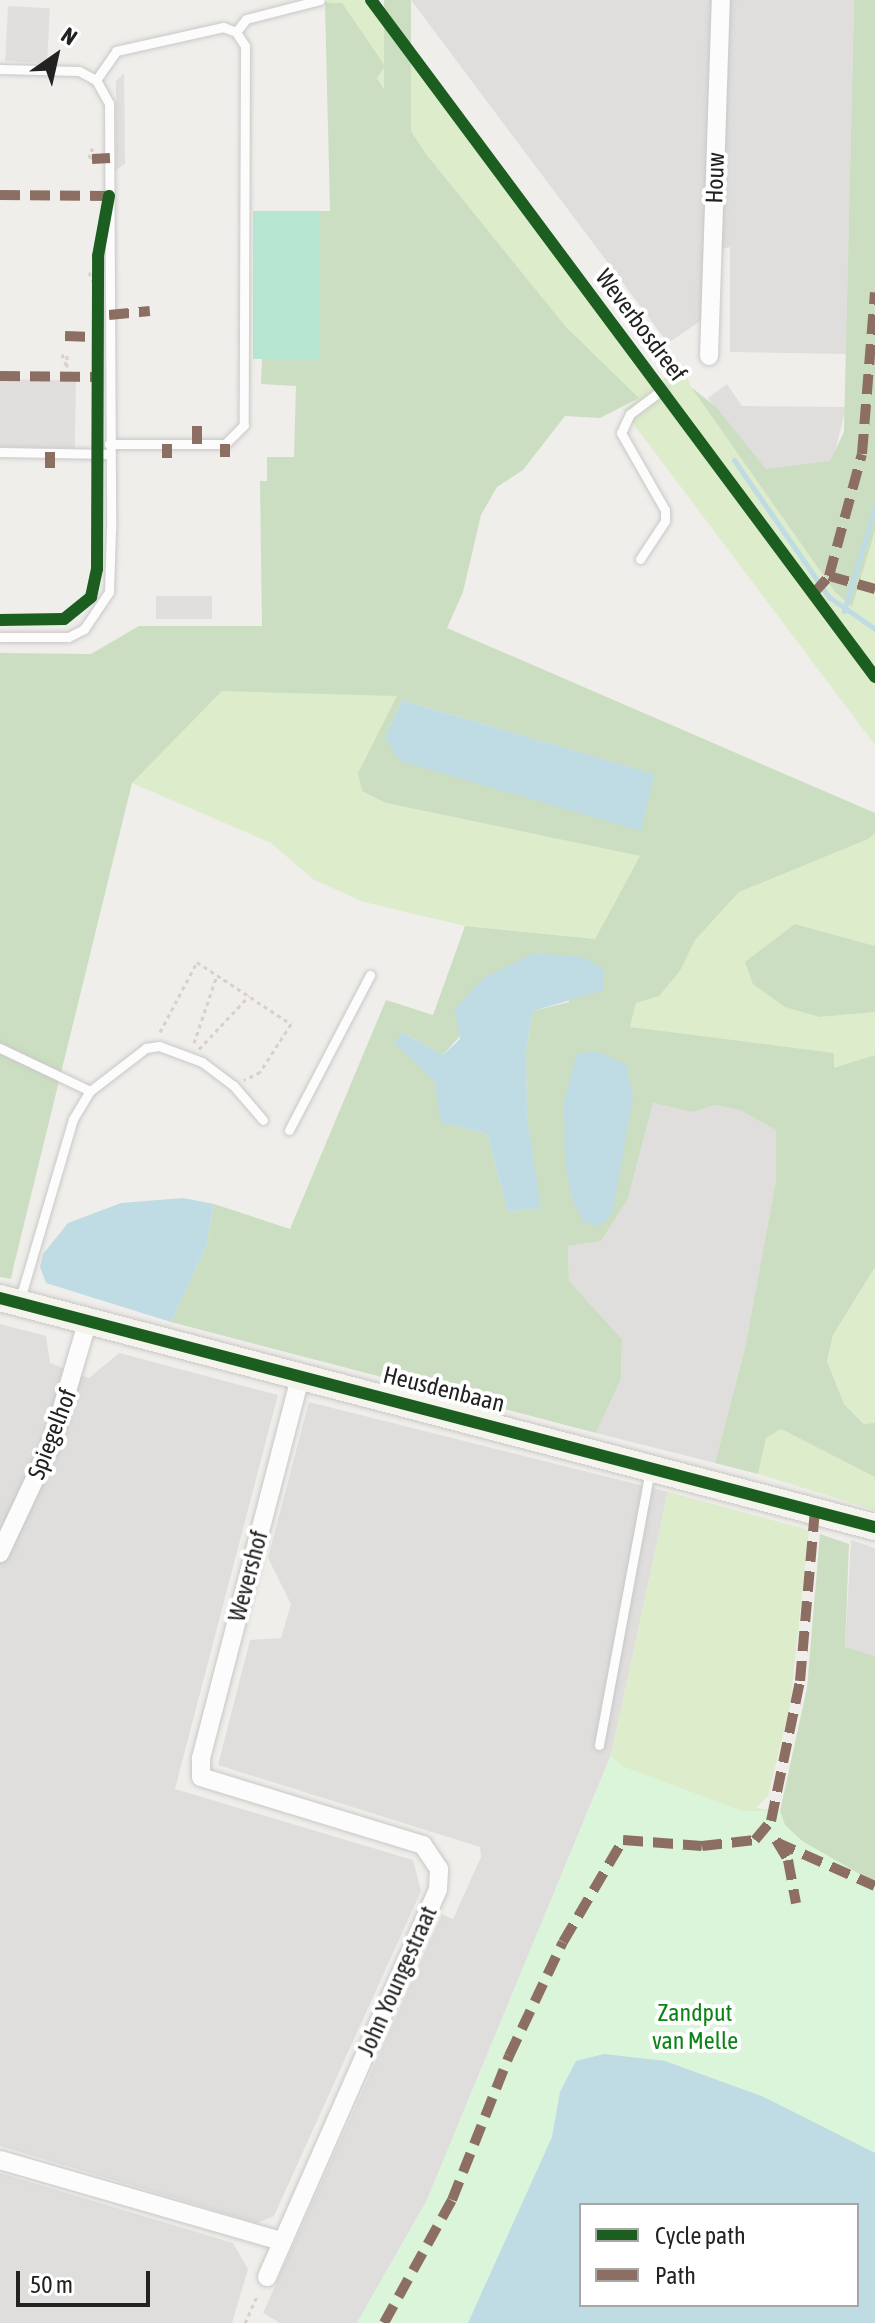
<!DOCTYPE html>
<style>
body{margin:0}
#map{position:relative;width:875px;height:2323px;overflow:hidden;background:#f0eeeb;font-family:"Asap Condensed",sans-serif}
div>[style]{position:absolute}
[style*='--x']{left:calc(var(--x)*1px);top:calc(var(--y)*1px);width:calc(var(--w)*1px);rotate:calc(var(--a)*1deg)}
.residential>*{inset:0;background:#dfdedc}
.grass>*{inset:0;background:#ddeccb}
.forest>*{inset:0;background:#cbdec1;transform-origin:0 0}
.park>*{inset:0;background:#daf5da}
.pitch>*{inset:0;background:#b7e6d2;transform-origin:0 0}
.parking>*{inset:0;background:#e0dfde;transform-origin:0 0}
.water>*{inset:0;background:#bfdbe3}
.stream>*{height:5px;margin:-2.5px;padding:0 2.5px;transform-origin:2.5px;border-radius:2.5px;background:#bfdbe3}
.path>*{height:3px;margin-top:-1.5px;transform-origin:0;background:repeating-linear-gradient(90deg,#dccecd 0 4px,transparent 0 8px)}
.roads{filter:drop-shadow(0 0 2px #c9c8c7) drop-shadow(0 0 2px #c9c8c7)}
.lane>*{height:9px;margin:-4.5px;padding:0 4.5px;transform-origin:4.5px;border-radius:4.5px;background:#fdfcfc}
.street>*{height:18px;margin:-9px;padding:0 9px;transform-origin:9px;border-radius:9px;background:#fdfcfc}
.secondary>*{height:26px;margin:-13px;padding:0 13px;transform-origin:13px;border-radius:13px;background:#f4f4ed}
.quiet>*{height:10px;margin-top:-5px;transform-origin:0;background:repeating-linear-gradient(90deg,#8d6e63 0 20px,transparent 0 30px)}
.cycleway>*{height:12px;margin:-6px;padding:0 6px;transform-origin:6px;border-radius:6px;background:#1b5e20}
span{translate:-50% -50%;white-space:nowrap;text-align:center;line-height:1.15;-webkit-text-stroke:8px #fff;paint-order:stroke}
.street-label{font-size:24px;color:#222}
.park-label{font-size:24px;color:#0c8416}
.legend{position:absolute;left:579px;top:2203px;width:280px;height:104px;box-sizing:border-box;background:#fff;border:2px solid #a7a7a7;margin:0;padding:10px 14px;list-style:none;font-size:24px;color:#222}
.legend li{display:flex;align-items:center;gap:16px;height:40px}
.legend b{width:40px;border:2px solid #a7a7a7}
.north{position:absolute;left:16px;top:16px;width:80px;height:80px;-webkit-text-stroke:6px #fff;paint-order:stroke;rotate:34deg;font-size:22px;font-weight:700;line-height:32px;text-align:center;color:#222}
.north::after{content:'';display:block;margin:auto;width:28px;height:36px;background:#222;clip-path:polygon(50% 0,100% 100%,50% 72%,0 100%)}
.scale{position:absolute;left:16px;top:2271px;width:134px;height:36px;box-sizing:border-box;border:4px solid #222;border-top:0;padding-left:10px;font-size:24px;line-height:28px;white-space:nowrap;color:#222;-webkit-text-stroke:6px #fff;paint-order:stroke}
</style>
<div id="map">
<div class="residential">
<div style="clip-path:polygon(411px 0,854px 0,846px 354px,730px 352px,730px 247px,703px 253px,702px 320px,668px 343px)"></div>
<div style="clip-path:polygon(727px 384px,742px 406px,846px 407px,830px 472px,761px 470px,708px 398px)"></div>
<div style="clip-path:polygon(653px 1103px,692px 1112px,716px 1105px,740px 1110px,776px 1130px,776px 1180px,745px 1348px,715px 1463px,596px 1433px,621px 1379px,622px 1339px,569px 1281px,568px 1246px,601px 1241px,628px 1199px)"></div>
<div style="clip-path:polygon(0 1324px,46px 1336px,50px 1363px,89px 1378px,119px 1353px,278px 1395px,175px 1789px,413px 1860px,421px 1891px,274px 2216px,257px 2223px,0 2146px)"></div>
<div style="clip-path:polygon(309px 1402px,668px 1492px,611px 1755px,427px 2200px,357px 2323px,280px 2323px,263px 2313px,442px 1914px,453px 1919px,481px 1857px,480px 1847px,218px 1765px,250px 1640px,281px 1638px,291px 1604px,268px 1558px)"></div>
<div style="clip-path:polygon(851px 1540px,875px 1548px,875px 1656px,845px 1648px)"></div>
<div style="clip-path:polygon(0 2173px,233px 2243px,248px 2269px,232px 2323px,0 2323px)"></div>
</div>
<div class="grass">
<div style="clip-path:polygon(329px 0,367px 0,652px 387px,683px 365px,691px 387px,835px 592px,852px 607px,875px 531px,875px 745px,623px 410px,639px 398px,566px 327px,426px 154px,377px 77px,342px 4px,325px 3px)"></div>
<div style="clip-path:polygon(348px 690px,398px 696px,358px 773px,386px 803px,640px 856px,595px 939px,465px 926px,364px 902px,314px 880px,271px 843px,132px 783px,222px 691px)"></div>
<div style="clip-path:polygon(875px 833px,875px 946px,795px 924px,776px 940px,820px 1017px,875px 1012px,875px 1055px,834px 1069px,834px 1053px,630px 1028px,636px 1003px,680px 971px,695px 940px,739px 892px)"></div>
<div style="clip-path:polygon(875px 1267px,875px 1423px,865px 1424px,844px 1404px,827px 1361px,833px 1335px)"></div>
<div style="clip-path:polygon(781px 1429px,875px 1477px,875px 1510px,758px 1474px,766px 1438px)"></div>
<div style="clip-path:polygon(668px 1492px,809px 1530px,790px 1706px,768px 1796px,756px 1808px,780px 1811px,785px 1825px,802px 1841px,875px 1883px,875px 2043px,585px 1823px,611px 1755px)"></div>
</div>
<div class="forest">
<div style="left:384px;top:0;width:27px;height:471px"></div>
<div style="clip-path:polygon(854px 0,875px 0,875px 531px,852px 607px,835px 592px,691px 387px,716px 407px,766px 469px,830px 461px,844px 432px)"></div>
<div style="clip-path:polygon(evenodd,325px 3px,342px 3px,385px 66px,377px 78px,426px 154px,566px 327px,639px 398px,600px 418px,565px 416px,523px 470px,497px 487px,481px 515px,463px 592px,447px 628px,875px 813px,875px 833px,868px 839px,739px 892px,695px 940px,680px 971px,659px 996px,636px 1003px,630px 1027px,834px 1053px,834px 1068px,875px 1055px,875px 1267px,833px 1335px,827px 1361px,844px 1404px,864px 1424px,875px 1423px,875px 1477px,781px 1429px,766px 1438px,758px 1474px,715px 1463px,745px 1348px,776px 1180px,776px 1130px,740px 1110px,716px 1105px,692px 1112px,653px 1103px,628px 1199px,601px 1241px,568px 1246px,569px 1281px,622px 1339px,621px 1379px,596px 1433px,171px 1322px,206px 1247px,214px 1204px,290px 1229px,386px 1000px,433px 1015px,465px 926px,595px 939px,640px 856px,386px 803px,362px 791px,358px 773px,397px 696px,222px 691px,132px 783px,13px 1269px,11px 1279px,0 1277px,0 653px,91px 654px,139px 626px,262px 626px,260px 481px,267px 481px,267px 457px,294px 457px,296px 386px,261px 384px,262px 358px,320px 358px,320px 211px,330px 211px,325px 3px,402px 700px,653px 774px,641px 830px,385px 737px,402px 700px,325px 3px,534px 953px,556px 956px,569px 1002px,533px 1011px,526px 1050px,527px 1117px,540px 1208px,508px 1212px,487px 1134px,442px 1122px,434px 1080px,402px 1032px,443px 1055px,534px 953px)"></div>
<div style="clip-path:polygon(795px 924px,875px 946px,875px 1012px,820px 1017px,785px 1007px,753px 984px,745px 962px)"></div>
<div style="clip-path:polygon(820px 1534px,849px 1544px,845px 1647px,875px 1656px,875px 1883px,802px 1841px,785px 1825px,780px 1811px,807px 1688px)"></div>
</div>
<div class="park">
<div style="clip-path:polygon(evenodd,611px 1755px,622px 1766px,742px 1811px,780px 1811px,785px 1825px,802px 1841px,875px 1883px,875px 2323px,357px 2323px,427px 2200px,611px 1755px,581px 2205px,857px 2205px,857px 2305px,581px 2305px,581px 2205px)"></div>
</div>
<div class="pitch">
<div style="left:253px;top:211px;width:67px;height:148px"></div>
</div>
<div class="parking">
<div style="left:8px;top:6px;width:42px;height:55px;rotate:3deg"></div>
<div style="clip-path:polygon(124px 73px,125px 164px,116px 170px,116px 81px)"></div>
<div style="left:0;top:379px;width:76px;height:68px;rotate:1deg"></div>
<div style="left:156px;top:596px;width:56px;height:23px"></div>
</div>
<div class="water">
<div style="clip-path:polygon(402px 700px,654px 774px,641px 831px,400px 761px,385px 737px)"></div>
<div style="clip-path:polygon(534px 953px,582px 957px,603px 968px,604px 990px,533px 1011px,526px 1050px,527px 1117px,541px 1208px,508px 1212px,487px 1134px,441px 1122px,434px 1080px,394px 1043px,402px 1032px,443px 1055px,460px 1039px,455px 1010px,482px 979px)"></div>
<div style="clip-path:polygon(598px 1052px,626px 1064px,633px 1097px,613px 1212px,600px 1226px,584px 1223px,573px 1201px,565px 1163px,564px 1102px,577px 1053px)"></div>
<div style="clip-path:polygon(183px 1198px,214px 1204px,206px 1247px,171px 1322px,46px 1283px,40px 1267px,43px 1254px,68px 1223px,121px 1203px)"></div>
<div style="clip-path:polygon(evenodd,604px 2054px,665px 2061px,764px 2097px,875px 2153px,875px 2323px,468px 2323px,552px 2137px,560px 2092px,576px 2061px,604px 2054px,581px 2205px,857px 2205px,857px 2305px,581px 2305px,581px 2205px)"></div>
</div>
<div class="stream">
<div style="--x:734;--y:460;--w:167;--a:55.3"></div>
<div style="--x:829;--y:597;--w:56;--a:34.8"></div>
<div style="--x:844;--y:611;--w:109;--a:-73.4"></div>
</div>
<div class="path">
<div style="--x:89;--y:158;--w:10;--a:-73"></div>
<div style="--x:92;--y:148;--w:11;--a:90"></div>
<div style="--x:89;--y:272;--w:13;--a:67"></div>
<div style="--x:94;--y:284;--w:14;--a:-90"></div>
<div style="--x:62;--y:354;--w:14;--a:69"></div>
<div style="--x:67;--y:367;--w:15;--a:-90"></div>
<div style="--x:160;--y:1032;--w:79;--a:-62.1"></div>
<div style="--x:197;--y:962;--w:113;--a:33.4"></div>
<div style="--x:291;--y:1024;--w:57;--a:122.9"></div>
<div style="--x:260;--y:1072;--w:18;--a:153"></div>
<div style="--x:194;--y:1043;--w:72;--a:-71.3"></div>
<div style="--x:199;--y:1049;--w:73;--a:-46.7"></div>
<div style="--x:245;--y:2323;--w:32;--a:-66"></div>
</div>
<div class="roads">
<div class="lane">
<div style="--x:236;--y:32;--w:16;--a:-52"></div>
<div style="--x:246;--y:19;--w:76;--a:-14.4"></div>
<div style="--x:0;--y:69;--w:79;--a:1.5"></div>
<div style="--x:79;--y:71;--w:19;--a:28"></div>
<div style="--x:96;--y:80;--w:26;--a:61"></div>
<div style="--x:109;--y:103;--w:426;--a:89.7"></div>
<div style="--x:111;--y:529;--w:63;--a:91.8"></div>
<div style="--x:109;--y:592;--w:45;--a:124"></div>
<div style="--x:84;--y:629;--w:18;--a:153"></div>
<div style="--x:68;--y:637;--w:68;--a:180"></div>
<div style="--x:96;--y:80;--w:35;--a:-55"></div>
<div style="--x:116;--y:51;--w:110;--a:-12.6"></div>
<div style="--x:223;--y:27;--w:14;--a:21"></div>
<div style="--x:236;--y:32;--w:17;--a:57"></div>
<div style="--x:245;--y:46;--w:379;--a:90.2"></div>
<div style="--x:244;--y:425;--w:27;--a:135"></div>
<div style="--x:225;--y:444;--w:116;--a:180"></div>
<div style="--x:0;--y:452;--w:109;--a:1.1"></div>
<div style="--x:640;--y:559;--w:45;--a:-56.7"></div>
<div style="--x:665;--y:521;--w:11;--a:-90"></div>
<div style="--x:665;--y:510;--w:89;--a:-119.7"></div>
<div style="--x:621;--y:433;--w:21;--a:-65"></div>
<div style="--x:630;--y:414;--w:40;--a:-37"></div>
<div style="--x:0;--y:1048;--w:100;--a:25.5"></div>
<div style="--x:289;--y:1130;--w:175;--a:-62.4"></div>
<div style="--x:20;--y:1299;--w:188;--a:-73.6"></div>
<div style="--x:73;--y:1119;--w:33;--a:-59"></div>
<div style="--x:90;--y:1091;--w:71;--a:-37.5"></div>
<div style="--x:146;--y:1048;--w:13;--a:-9"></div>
<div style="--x:159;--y:1046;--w:46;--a:20.4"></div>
<div style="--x:202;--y:1062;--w:39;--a:37"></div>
<div style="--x:233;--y:1085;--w:46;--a:49.4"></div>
<div style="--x:599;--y:1745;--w:281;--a:-79.5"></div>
</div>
<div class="street">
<div style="--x:709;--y:356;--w:356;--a:-88.1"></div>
<div style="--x:0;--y:1553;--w:123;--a:-64.9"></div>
<div style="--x:52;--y:1442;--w:127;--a:-73.6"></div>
<div style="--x:0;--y:2160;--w:291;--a:16.1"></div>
<div style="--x:267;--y:2277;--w:424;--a:-66.2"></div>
<div style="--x:438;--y:1889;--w:20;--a:-87"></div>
<div style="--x:439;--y:1869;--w:29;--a:-124"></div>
<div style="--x:423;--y:1845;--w:232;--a:-163"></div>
<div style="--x:201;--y:1777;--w:19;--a:-90"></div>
<div style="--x:201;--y:1758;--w:396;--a:-75.4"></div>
</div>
<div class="secondary">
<div style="--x:0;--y:1298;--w:904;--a:14.67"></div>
</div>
</div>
<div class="quiet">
<div style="--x:92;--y:159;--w:18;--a:-3"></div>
<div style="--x:0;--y:195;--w:109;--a:0.5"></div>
<div style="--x:109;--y:315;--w:41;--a:-5.6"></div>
<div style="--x:65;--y:336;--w:34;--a:2"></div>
<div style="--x:0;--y:376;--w:98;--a:0.6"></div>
<div style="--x:197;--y:444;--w:18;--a:-90"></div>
<div style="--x:225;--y:457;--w:13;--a:-90"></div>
<div style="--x:167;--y:458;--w:14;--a:-90"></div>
<div style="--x:50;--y:468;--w:16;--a:-90"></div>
<div style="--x:829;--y:576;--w:48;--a:15.8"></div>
<div style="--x:813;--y:594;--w:24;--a:-48"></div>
<div style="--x:829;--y:576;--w:126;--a:-74.9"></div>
<div style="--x:862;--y:454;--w:162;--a:-85.4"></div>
<div style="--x:776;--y:1840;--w:23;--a:59"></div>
<div style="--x:788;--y:1860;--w:44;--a:79.5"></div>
<div style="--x:776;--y:1842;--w:108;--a:24"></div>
<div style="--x:384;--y:2323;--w:141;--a:-61.1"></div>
<div style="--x:452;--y:2200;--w:155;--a:-68.4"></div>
<div style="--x:509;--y:2056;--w:126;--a:-64.7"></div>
<div style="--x:563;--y:1942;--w:118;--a:-59.5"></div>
<div style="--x:623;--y:1840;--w:79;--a:4.3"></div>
<div style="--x:702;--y:1846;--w:53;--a:-6.5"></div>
<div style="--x:755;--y:1840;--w:25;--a:-50"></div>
<div style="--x:771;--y:1821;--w:143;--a:-78.3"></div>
<div style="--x:800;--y:1681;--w:173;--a:-85"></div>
</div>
<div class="cycleway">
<div style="--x:371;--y:0;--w:844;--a:53.33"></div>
<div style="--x:0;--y:620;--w:64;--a:-0.9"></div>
<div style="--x:64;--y:619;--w:35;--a:-39"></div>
<div style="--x:91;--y:597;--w:29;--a:-78"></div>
<div style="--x:97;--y:569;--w:313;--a:-89.8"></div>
<div style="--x:98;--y:256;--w:61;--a:-79.6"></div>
<div style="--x:0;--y:1298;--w:904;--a:14.67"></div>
</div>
<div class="street-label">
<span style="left:715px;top:178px;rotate:-88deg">Houw</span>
<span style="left:641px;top:325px;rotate:53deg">Weverbosdreef</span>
<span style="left:444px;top:1389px;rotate:14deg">Heusdenbaan</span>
<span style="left:52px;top:1434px;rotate:-69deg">Spiegelhof</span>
<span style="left:248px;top:1576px;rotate:-75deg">Wevershof</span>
<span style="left:397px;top:1981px;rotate:-66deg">John Youngestraat</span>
</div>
<div class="park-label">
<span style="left:695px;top:2027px">Zandput<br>van Melle</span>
</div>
<ul class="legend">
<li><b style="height:10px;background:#1b5e20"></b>Cycle path</li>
<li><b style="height:10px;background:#8d6e63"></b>Path</li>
</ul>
<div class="north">N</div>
<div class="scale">50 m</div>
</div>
